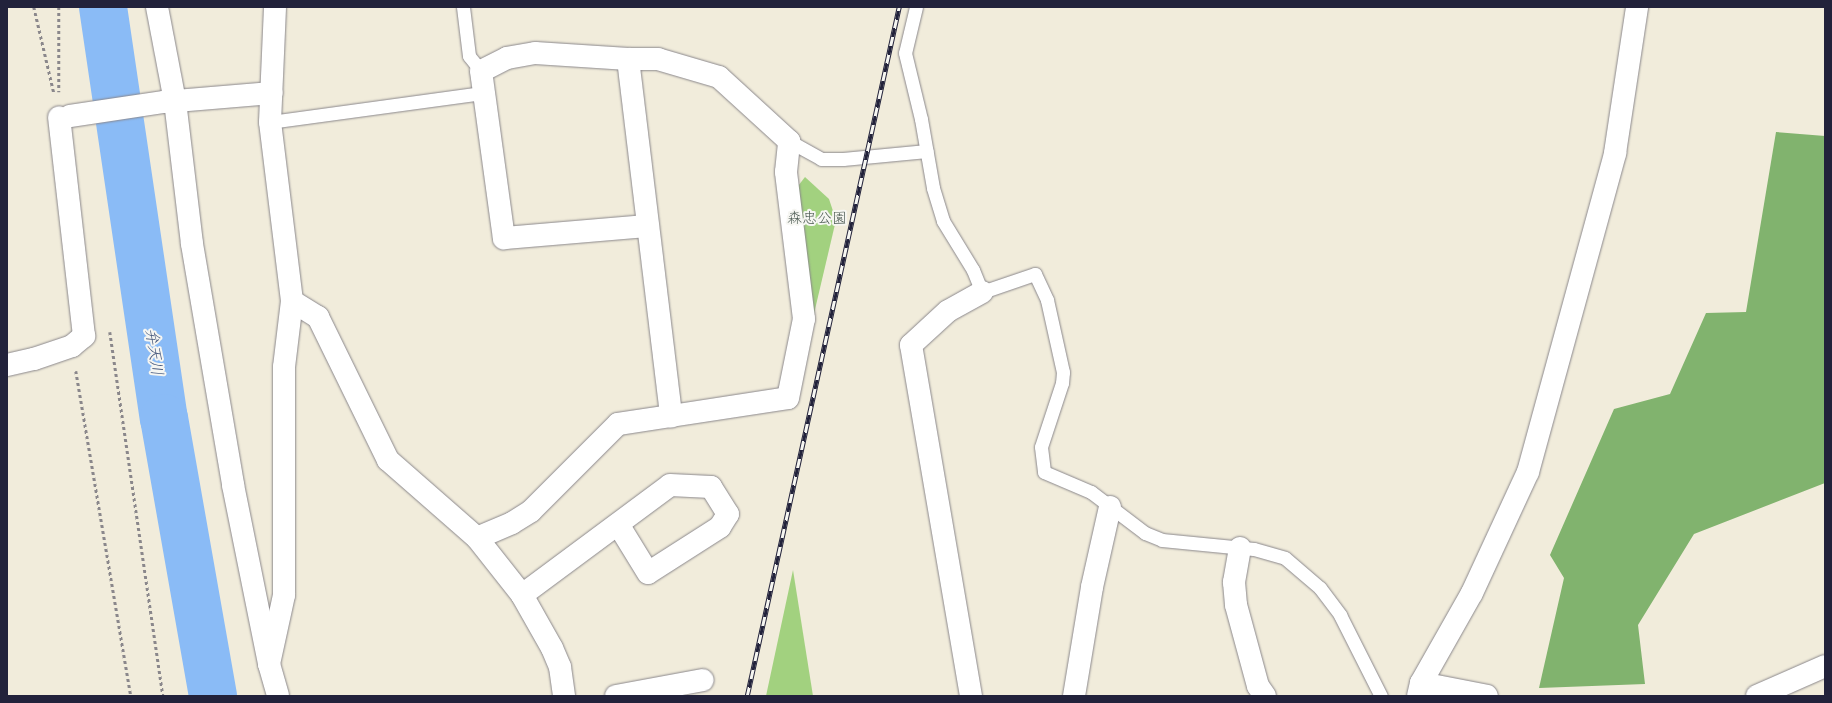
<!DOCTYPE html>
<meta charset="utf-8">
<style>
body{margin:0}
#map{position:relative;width:1832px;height:703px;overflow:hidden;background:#f1ecdb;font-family:Itim,"Klee One",sans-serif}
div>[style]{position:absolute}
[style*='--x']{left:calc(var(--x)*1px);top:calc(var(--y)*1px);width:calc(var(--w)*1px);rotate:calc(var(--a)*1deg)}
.green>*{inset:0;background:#a2d17f}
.forest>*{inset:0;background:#81b36e}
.river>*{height:48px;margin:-24px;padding:0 24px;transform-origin:24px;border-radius:24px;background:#8abbf6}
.path>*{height:2.5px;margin-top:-1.25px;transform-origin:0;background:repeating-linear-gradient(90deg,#8a878b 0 3px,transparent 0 6px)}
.roads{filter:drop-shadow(0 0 1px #8a878b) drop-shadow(0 0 1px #8a878b)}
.lane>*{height:13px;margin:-6.5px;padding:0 6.5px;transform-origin:6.5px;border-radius:6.5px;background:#fff}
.street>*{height:22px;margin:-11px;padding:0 11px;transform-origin:11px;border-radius:11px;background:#fff}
.rail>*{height:4.5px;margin-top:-2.25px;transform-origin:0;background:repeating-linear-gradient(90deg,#f6f6f2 0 9px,#22223b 0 18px);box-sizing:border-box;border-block:1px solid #22223b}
span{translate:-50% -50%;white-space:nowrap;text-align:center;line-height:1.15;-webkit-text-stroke:4px #f6f6f2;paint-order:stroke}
.park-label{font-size:15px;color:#48574f}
.water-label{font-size:16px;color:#46587c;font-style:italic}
.frame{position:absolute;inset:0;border:8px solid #22223b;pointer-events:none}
</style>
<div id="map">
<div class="green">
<div style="clip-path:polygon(805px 177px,829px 199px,836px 220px,813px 318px,795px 190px)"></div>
<div style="clip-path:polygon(793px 570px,813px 696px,766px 696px)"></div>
</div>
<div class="forest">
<div style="clip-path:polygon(1776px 132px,1825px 136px,1825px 483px,1694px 534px,1638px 625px,1645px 684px,1539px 688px,1564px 578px,1550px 555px,1614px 409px,1670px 394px,1706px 313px,1746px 312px)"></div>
</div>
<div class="river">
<div style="--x:103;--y:7;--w:416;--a:81.6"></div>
<div style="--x:164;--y:418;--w:282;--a:80"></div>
</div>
<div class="path">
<div style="--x:34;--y:7;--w:88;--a:76.9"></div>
<div style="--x:59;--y:7;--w:85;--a:90"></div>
<div style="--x:110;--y:332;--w:368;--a:81.7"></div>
<div style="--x:76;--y:371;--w:330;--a:80.4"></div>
</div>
<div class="roads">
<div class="lane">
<div style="--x:463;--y:7;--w:49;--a:83"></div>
<div style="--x:469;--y:56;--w:19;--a:51"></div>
<div style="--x:916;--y:7;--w:47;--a:103.4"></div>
<div style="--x:905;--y:53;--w:68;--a:76.4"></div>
<div style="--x:921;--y:119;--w:70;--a:80.1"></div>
<div style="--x:933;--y:188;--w:34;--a:73"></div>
<div style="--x:943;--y:221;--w:57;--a:58.5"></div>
<div style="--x:973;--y:270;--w:24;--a:68"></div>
<div style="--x:982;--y:292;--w:56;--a:-18.8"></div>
<div style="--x:1035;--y:274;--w:29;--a:65"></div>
<div style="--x:1047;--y:300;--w:74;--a:77.5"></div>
<div style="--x:1063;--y:372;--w:11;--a:95"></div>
<div style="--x:1062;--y:383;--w:67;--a:108.2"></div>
<div style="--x:1041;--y:447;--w:25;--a:83"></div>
<div style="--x:1044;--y:472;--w:51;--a:23.1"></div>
<div style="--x:1091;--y:492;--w:68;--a:37.2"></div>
<div style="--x:1145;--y:533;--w:18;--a:22"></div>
<div style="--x:1162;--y:540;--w:92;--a:5.6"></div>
<div style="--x:1254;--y:549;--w:32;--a:16"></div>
<div style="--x:1285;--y:558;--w:46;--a:40.6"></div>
<div style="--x:1320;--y:588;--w:34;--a:53"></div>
<div style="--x:1340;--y:615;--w:91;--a:63.2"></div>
<div style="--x:270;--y:122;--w:215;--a:-7.8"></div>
<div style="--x:789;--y:141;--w:37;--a:29"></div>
<div style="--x:821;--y:159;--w:22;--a:0"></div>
<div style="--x:843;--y:159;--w:84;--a:-5.4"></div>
</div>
<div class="street">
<div style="--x:157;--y:7;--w:96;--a:79.2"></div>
<div style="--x:175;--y:101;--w:144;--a:83.2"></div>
<div style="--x:192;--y:244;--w:244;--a:80.3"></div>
<div style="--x:233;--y:485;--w:183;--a:78.6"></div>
<div style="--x:269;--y:664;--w:71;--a:-77.7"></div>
<div style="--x:284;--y:595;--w:228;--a:-90"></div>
<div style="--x:284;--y:367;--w:66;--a:-83.1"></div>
<div style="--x:292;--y:301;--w:180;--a:-97"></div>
<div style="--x:270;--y:122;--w:115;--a:-87.5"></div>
<div style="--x:628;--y:59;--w:93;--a:-176.3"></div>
<div style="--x:535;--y:53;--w:28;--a:170"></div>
<div style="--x:507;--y:58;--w:29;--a:153"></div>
<div style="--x:481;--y:71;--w:169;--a:82.2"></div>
<div style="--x:504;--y:238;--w:144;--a:-4.8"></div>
<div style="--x:70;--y:116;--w:95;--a:-8.5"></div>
<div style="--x:164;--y:102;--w:108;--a:-4.8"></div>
<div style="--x:292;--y:301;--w:31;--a:32"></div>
<div style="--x:318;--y:317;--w:159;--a:63.9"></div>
<div style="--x:388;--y:460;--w:118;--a:41.2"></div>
<div style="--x:477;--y:538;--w:73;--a:51.7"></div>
<div style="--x:522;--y:595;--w:61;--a:60.5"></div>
<div style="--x:552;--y:648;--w:21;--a:67"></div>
<div style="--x:560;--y:667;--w:29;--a:82"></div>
<div style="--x:7;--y:365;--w:28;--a:-13"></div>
<div style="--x:34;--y:359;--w:40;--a:-18.9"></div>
<div style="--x:72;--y:346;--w:16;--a:-40"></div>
<div style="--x:84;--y:336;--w:220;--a:-96.5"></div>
<div style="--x:477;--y:538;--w:38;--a:-23"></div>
<div style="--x:512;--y:523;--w:22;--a:-32"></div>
<div style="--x:531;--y:511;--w:123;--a:-45"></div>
<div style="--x:618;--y:424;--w:54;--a:-8.6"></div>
<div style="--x:671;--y:416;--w:118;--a:-8.7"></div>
<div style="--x:788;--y:398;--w:81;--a:-78.6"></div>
<div style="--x:804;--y:319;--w:148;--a:-97"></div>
<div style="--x:786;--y:172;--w:31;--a:-84"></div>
<div style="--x:789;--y:141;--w:95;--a:-137.6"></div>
<div style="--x:719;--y:77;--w:64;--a:-163.6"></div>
<div style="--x:658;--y:59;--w:30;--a:180"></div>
<div style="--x:628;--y:59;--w:360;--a:83.1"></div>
<div style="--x:1240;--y:548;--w:35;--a:100"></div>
<div style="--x:1234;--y:582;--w:23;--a:85"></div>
<div style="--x:1236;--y:605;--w:84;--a:74.8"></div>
<div style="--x:1258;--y:686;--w:12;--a:55"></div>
<div style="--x:522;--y:595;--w:184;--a:-36.6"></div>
<div style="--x:670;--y:485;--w:41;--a:2.8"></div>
<div style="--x:711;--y:487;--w:32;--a:58"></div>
<div style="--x:728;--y:514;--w:15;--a:122"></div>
<div style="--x:720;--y:527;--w:85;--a:147.4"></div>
<div style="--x:648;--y:573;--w:57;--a:-121.5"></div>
<div style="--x:269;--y:664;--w:33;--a:74"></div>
<div style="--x:1421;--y:683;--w:67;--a:11.1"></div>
<div style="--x:616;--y:696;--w:88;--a:-10.4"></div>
<div style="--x:971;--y:696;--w:356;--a:-99.7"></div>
<div style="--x:911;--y:345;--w:50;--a:-42.6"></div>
<div style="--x:948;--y:311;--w:39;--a:-29"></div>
<div style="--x:1074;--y:696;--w:110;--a:-80.6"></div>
<div style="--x:1092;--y:587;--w:82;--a:-77.3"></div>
<div style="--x:1418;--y:696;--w:13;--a:-77"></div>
<div style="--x:1421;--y:683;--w:103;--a:-60.5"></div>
<div style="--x:1472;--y:593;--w:133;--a:-65.2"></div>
<div style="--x:1528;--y:472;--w:331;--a:-74.7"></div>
<div style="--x:1615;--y:153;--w:148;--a:-81.4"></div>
<div style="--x:1757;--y:696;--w:74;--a:-23.8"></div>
</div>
</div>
<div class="rail">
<div style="--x:747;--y:696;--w:706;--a:-77.56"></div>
</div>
<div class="park-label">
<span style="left:817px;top:219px">森忠公園</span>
</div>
<div class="water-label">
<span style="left:154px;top:352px;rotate:82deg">弁天川</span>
</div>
<div class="frame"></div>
</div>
